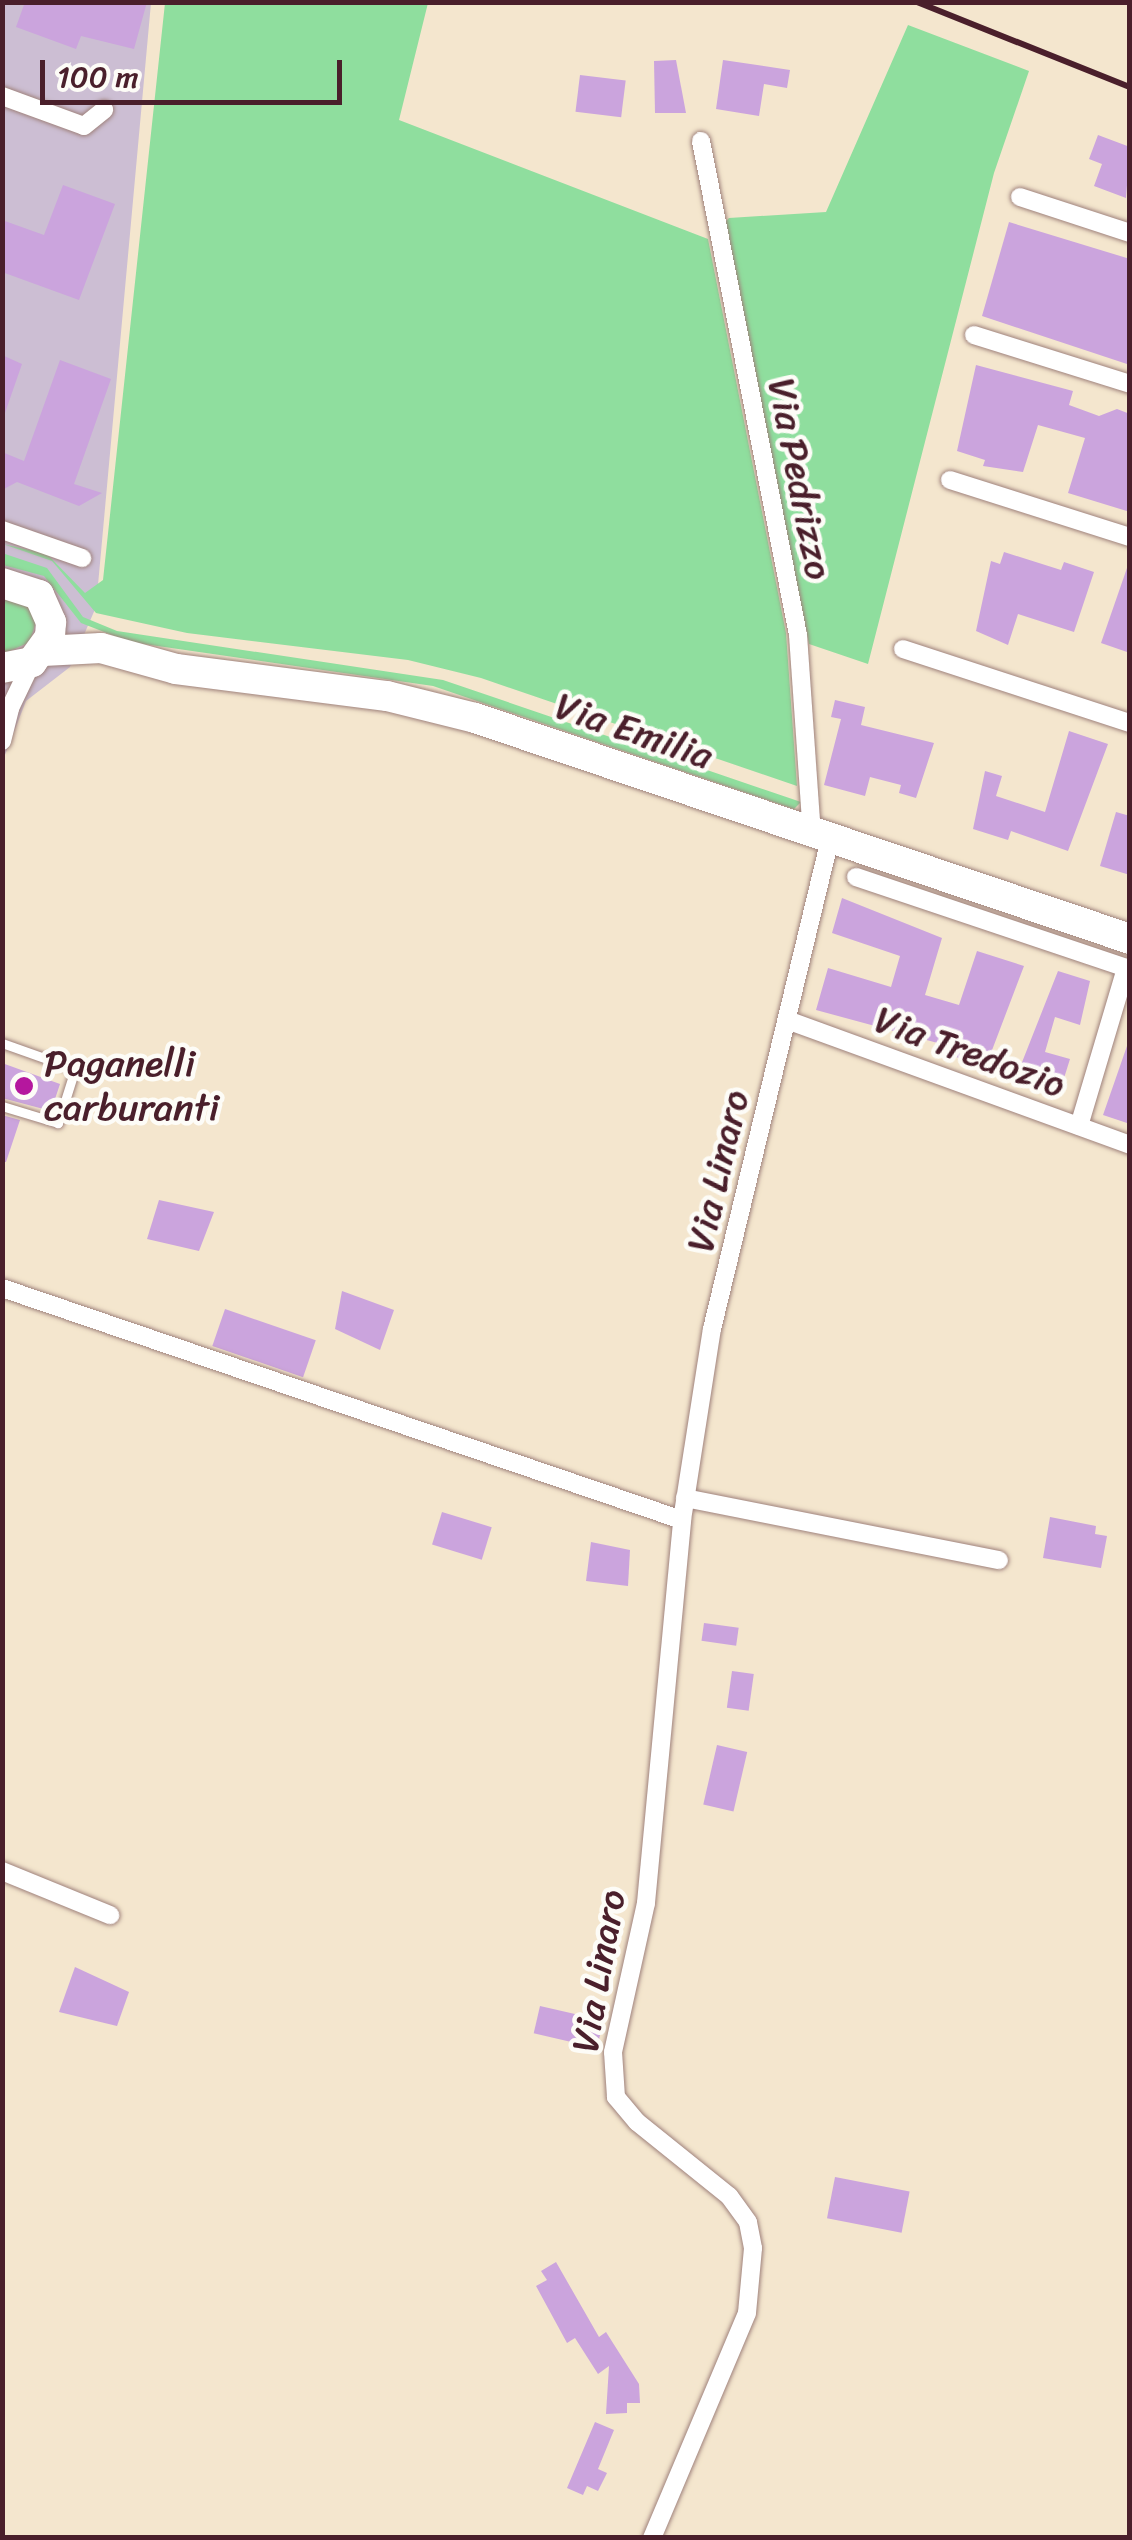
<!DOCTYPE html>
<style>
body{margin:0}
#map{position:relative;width:1132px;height:2540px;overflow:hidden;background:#f4e6ce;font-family:Sriracha,sans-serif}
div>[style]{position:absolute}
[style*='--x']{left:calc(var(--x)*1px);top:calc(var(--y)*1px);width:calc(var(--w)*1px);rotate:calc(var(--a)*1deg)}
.industrial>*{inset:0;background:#ccbed3}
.green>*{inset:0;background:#8fde9e}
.building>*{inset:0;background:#cba4dd;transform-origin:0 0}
.roads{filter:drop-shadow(0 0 2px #9f827c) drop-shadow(0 0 2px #9f827c)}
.service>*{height:9px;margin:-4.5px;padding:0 4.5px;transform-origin:4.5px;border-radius:4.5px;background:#fff}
.minor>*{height:18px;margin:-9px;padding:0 9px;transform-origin:9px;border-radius:9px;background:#fff}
.primary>*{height:30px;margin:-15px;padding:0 15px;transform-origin:15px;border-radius:15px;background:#fff}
.rail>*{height:6px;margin:-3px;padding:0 3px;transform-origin:3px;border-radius:3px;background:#4a1f2b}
.dots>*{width:28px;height:28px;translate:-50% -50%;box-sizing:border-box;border:5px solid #fdfcf7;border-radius:50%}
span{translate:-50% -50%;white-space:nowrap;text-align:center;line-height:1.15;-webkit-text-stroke:9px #fdfcf7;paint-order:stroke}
.street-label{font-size:38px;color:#4a1f2b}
.poi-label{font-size:38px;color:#4a1f2b}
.left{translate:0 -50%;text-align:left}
.frame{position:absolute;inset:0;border:5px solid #4a1f2b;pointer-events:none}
.scale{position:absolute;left:40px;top:60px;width:302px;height:45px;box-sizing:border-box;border:5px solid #4a1f2b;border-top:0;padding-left:12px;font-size:30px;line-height:35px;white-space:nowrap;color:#4a1f2b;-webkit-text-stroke:8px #fdfcf7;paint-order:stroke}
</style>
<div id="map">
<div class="industrial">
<div style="clip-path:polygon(3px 3px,151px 3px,96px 607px,70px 667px,26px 701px,3px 760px)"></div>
</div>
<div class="green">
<div style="clip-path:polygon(165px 3px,428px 3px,399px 120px,708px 239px,786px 633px,797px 786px,481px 678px,408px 660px,187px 633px,96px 613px,52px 561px,3px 544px,47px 554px,85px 593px,103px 580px)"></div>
<div style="clip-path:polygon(908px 25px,1029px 71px,994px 173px,868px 664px,809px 644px,723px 224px,729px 218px,826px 212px)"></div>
<div style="clip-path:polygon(2px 553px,47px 568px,83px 617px,117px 631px,443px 680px,801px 802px,794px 809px,433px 686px,130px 642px,81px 623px,44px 576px,3px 565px)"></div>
<div style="clip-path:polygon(3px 593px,28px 602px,36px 621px,30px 642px,3px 654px)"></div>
</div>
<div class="building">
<div style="clip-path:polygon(25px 2px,147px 2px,134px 49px,81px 36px,76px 49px,16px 27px)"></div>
<div style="clip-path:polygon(676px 60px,686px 113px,655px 113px,654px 61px)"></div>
<div style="clip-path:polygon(723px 60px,790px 70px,787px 88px,764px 84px,759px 116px,716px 109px)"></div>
<div style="left:580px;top:75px;width:46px;height:37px;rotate:7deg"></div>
<div style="clip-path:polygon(1098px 135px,1130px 147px,1126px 198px,1094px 186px,1102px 164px,1089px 159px)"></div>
<div style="clip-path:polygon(63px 185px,115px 204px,79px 300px,2px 272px,2px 220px,44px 235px)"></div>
<div style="clip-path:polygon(1009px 222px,1130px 259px,1130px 365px,982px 316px)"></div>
<div style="clip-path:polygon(2px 355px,22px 364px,5px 413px,2px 412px)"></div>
<div style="clip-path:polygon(60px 360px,111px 379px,74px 484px,102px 493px,79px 506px,17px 482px,2px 490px,2px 452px,24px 461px)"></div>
<div style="clip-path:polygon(976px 365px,1073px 391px,1069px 405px,1099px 416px,1117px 409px,1130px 414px,1130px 512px,1068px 493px,1085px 438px,1038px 425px,1023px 472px,983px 466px,985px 460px,957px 451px)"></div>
<div style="clip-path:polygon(1004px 552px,1061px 570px,1064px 562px,1094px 572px,1074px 632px,1018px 614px,1008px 645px,976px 631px,991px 561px,1000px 564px)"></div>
<div style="clip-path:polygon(1127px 568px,1130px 569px,1130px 653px,1101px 643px)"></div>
<div style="clip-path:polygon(835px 700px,865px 707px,861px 725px,934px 743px,916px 798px,899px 793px,901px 785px,870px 777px,865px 796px,824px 785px,841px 719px,831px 717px)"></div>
<div style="clip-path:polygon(1069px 731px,1108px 744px,1068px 851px,1011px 831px,1008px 840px,973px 829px,985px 771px,1002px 776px,996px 796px,1045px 812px)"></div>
<div style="clip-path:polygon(1116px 812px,1130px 816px,1130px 875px,1100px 866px)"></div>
<div style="clip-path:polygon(842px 898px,942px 938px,925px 995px,959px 1005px,977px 951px,1024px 966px,986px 1066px,942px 1053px,945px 1045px,816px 1010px,828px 968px,891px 987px,900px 956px,832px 933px)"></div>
<div style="clip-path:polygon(1058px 971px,1090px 981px,1080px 1025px,1055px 1017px,1045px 1052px,1070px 1059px,1059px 1094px,1015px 1080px)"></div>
<div style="clip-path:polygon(1127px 1046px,1130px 1047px,1130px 1124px,1103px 1115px)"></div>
<div style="clip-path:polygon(2px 1063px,60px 1084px,51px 1111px,2px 1098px)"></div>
<div style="clip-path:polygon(2px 1115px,20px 1120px,6px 1162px,2px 1162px)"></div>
<div style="clip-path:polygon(159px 1200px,214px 1212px,199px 1251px,147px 1239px)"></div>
<div style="clip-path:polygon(342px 1291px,394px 1310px,380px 1350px,335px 1329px)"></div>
<div style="left:225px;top:1309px;width:96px;height:39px;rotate:19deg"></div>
<div style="left:442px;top:1512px;width:52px;height:34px;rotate:17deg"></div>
<div style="clip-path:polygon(1050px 1517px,1096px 1526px,1095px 1534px,1107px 1536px,1101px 1568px,1043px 1558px)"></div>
<div style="clip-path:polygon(591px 1542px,630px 1550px,628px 1586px,586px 1581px)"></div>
<div style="left:704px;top:1623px;width:35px;height:18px;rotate:8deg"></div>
<div style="left:732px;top:1671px;width:22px;height:37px;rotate:8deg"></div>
<div style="left:717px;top:1745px;width:31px;height:61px;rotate:13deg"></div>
<div style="clip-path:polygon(75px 1967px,129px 1992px,117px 2026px,59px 2012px)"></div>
<div style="left:540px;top:2006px;width:65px;height:28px;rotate:13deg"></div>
<div style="left:835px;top:2177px;width:76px;height:42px;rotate:11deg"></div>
<div style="clip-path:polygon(556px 2262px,599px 2337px,606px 2332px,639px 2384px,640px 2403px,627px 2403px,627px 2413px,606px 2414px,609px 2366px,598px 2374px,575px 2338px,567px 2343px,536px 2286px,547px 2280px,541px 2271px)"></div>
<div style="clip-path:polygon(595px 2422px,614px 2430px,598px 2469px,607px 2473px,598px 2491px,587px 2486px,583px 2495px,567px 2488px)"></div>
</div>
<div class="roads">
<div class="service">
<div style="--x:2;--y:1043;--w:77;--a:19.6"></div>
<div style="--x:75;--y:1069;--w:57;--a:107.5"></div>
<div style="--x:58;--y:1123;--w:59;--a:-163.1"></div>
</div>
<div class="minor">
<div style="--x:2;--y:96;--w:87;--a:20.1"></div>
<div style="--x:84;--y:126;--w:26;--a:-39"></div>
<div style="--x:701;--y:141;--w:503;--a:78.89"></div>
<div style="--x:798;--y:635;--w:198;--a:86"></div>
<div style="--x:1020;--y:197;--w:116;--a:18.1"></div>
<div style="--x:974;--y:335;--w:164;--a:17.4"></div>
<div style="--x:950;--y:480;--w:189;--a:17.6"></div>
<div style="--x:2;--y:530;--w:85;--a:19.3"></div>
<div style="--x:903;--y:649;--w:239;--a:18.1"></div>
<div style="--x:2;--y:741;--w:34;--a:-76"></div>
<div style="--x:10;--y:708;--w:51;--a:-64.4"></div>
<div style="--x:856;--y:877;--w:289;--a:18.6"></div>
<div style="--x:787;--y:1020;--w:365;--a:20"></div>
<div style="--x:1079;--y:1126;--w:165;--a:-73.4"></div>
<div style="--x:2;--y:1288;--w:718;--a:18.84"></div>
<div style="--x:685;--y:1498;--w:320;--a:11.2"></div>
<div style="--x:2;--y:1871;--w:117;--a:22.2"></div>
<div style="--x:652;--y:2538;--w:244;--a:-67.1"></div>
<div style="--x:747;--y:2313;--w:65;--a:-84.7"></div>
<div style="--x:753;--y:2248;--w:26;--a:-101"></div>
<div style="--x:748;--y:2222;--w:32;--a:-126"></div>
<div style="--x:729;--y:2196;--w:118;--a:-141.2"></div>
<div style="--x:637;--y:2122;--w:33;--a:-130"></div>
<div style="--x:616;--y:2097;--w:45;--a:-93.8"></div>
<div style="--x:613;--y:2052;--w:153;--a:-77.5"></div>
<div style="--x:646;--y:1903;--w:385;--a:-84.6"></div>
<div style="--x:682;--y:1520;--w:193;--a:-81.1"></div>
<div style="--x:712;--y:1329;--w:504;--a:-76.46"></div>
</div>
<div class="primary">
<div style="--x:2;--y:583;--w:39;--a:18"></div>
<div style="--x:39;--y:595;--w:30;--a:66"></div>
<div style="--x:51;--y:622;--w:15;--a:94"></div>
<div style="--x:50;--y:637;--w:31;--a:126"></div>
<div style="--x:32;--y:662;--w:31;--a:169"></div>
<div style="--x:43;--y:651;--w:58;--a:-3"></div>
<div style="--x:101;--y:648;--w:78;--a:15.6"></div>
<div style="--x:176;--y:669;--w:213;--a:7.3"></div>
<div style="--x:387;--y:696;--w:91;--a:14"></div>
<div style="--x:475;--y:718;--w:691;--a:18.64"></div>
</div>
</div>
<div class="rail">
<div style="--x:917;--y:2;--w:229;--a:21.8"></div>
</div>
<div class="dots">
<div style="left:24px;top:1086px;background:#b5179e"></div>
</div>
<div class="street-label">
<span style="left:800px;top:479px;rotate:79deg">Via Pedrizzo</span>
<span style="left:634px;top:731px;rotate:19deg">Via Emilia</span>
<span style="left:970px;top:1052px;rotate:20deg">Via Tredozio</span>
<span style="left:718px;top:1171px;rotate:-77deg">Via Linaro</span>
<span style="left:599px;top:1971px;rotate:-80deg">Via Linaro</span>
</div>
<div class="poi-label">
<span class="left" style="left:44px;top:1086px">Paganelli<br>carburanti</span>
</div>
<div class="frame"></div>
<div class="scale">100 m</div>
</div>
